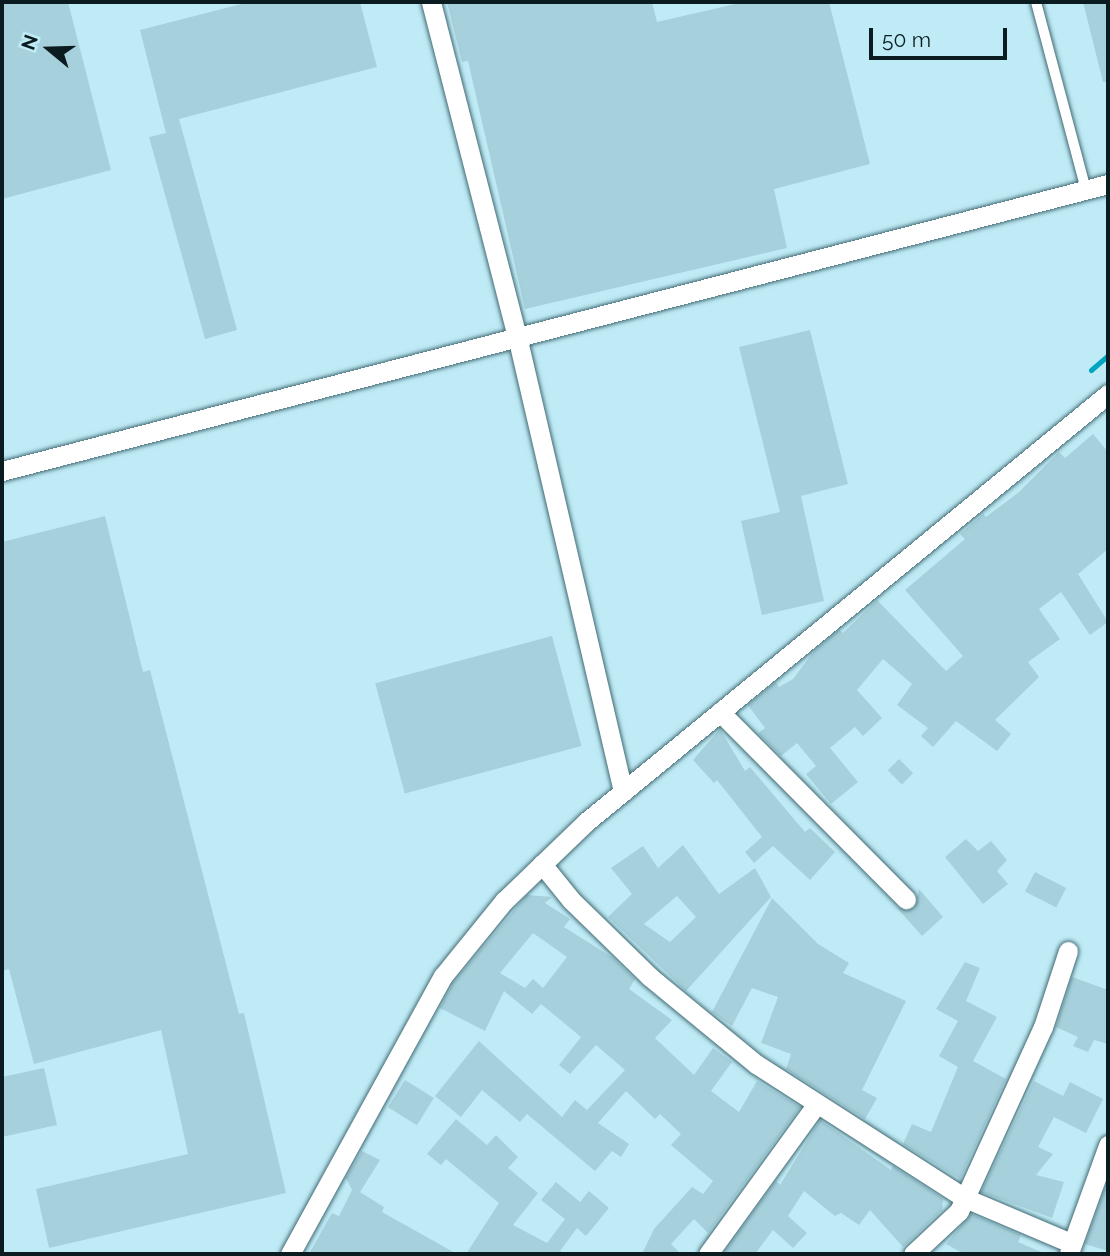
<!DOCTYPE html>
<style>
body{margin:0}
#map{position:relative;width:1110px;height:1256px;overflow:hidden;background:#bfebf6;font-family:Raleway,sans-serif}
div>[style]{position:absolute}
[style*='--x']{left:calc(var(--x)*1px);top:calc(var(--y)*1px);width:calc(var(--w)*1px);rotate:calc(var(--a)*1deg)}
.stream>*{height:5px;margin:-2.5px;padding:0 2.5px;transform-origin:2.5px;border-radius:2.5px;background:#02a5c0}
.building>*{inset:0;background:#a6d1dc;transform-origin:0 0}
.roads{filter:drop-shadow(0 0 2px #426a74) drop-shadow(0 0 2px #426a74)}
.service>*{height:10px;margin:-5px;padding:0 5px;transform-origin:5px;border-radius:5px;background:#fff}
.minor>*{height:19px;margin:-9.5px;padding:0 9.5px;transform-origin:9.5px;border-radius:9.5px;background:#fff}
span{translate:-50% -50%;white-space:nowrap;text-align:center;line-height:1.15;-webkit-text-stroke:5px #bfebf6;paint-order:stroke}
.frame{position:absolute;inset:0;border:4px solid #0b1c20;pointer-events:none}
.north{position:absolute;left:14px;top:14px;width:70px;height:70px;-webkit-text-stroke:5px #bfebf6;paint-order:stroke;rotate:289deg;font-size:19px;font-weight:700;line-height:28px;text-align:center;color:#0b1c20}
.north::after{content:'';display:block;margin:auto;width:24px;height:32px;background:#0b1c20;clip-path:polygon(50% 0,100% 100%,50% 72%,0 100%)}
.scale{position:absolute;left:869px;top:28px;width:138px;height:32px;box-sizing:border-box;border:4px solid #0b1c20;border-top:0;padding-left:9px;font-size:21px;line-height:24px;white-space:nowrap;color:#0b1c20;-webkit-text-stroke:5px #bfebf6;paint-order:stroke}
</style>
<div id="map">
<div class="stream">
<div style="--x:1091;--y:370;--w:23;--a:-41"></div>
</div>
<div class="building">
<div style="clip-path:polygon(2px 2px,68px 2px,111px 170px,2px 199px)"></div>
<div style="clip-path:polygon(249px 2px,360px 2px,377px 67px,179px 119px,237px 330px,205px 339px,149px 137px,166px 133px,140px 30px)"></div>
<div style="clip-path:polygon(447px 2px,652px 2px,657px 22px,744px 2px,829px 2px,870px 164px,774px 189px,787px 248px,525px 309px,468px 61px,462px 62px)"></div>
<div style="clip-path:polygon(1083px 2px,1108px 2px,1108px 82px,1103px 82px)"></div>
<div style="clip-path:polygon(810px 330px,848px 484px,801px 496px,824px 601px,762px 615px,741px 521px,780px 512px,739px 347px)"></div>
<div style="clip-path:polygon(1093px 434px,1108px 452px,1108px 549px,1078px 574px,1108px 622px,1090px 635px,1061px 592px,1039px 609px,1060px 639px,1028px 662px,1039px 677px,995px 720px,1011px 734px,997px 751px,956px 721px,933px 747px,921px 736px,928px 728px,897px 705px,912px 684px,883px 659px,857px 690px,882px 718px,863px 736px,855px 727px,830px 748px,858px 782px,831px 804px,806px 774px,816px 766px,797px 743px,781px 756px,758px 733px,765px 728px,748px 705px,776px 682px,779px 687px,793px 679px,814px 651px,839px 630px,843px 633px,877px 600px,946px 671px,963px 656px,905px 590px,965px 539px,960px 534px,983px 514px,986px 517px,1019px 492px,1059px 452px,1065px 458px)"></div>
<div style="clip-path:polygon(105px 516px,143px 672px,150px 670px,239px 1014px,244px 1013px,286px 1193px,49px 1248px,36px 1189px,188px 1154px,161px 1030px,34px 1064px,9px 969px,2px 971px,2px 542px)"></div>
<div style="left:552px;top:636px;width:114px;height:183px;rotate:75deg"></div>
<div style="clip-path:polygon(720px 729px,745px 771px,750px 767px,805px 832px,810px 828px,835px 852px,810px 880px,773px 846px,754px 863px,745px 852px,762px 837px,717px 780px,714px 783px,693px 760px)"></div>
<div style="left:899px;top:759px;width:20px;height:16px;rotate:45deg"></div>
<div style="clip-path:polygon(966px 839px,978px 851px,991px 841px,1007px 860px,997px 871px,1008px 884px,983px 904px,945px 857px)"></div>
<div style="clip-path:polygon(evenodd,683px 845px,719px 894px,755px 868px,771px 897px,686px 991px,608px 917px,632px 894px,611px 868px,643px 846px,658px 868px,683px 845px,677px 896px,696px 917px,670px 942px,644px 924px,677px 896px)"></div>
<div style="left:1035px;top:872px;width:35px;height:22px;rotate:27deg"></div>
<div style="clip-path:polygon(919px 889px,943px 917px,922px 936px,897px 908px,914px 908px)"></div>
<div style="clip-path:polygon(evenodd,527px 895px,552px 897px,545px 903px,570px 919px,564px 927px,613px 958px,635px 979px,629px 989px,672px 1020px,655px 1038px,694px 1075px,713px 1048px,732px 1062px,711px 1091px,739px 1112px,757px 1081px,800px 1107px,708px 1233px,694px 1219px,671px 1244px,681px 1254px,642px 1254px,654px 1229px,692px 1187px,703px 1194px,713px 1181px,671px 1145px,681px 1134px,660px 1114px,655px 1119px,626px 1091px,598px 1123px,629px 1144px,621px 1157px,612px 1151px,595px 1171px,527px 1114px,520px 1122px,482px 1090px,461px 1117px,435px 1096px,479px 1041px,562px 1117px,575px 1100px,587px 1110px,625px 1070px,596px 1045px,570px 1074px,559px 1065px,581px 1037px,541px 1004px,532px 1014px,504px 991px,485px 1031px,440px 1008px,453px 983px,527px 895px,533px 933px,567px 957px,543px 988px,533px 979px,525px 988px,500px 973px,533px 933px)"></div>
<div style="clip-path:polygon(772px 898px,818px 944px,849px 963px,843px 973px,906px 1001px,862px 1090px,877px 1098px,865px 1119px,786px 1069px,791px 1054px,761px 1043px,778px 997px,752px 988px,732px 1026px,712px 1012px)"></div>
<div style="clip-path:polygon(965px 962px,980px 968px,966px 1001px,997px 1017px,973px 1061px,1006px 1079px,960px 1179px,903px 1144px,912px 1124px,931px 1132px,958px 1067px,939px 1056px,958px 1021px,936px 1009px)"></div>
<div style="clip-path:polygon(1072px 977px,1108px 990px,1108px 1044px,1094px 1040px,1088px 1052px,1073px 1046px,1078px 1037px,1056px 1027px)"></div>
<div style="clip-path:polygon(44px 1068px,57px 1125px,2px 1137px,2px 1077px)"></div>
<div style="left:405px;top:1080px;width:34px;height:32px;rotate:32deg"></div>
<div style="clip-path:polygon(1034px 1081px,1063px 1096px,1070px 1082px,1103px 1099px,1086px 1133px,1054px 1117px,1038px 1147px,1053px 1154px,1036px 1175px,1064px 1182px,1052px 1218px,981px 1192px)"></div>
<div style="clip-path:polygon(456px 1119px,487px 1145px,496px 1135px,518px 1157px,508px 1168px,538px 1193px,513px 1225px,547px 1243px,565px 1219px,541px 1200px,556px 1182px,580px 1202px,589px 1191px,609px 1208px,586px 1236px,577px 1228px,560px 1251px,567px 1254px,466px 1254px,499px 1203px,446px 1159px,441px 1165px,427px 1154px)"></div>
<div style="clip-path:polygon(820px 1120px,891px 1170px,893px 1166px,943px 1199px,942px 1210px,903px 1247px,870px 1210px,859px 1225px,841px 1213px,835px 1216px,804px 1191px,788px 1216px,807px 1233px,793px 1248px,773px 1230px,755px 1254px,723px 1254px,776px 1181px,780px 1185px)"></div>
<div style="clip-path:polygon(362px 1151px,380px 1160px,360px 1192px,384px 1207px,382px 1212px,457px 1254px,309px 1254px,332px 1213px,339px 1216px,352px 1190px,346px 1178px)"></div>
<div style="clip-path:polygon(1108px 1180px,1108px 1251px,1085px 1244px)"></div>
<div style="clip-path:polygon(971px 1214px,1021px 1235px,1018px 1242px,1046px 1254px,964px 1254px,946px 1244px)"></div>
</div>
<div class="roads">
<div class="service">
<div style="--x:1036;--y:2;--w:195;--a:75.1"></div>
</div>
<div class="minor">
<div style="--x:431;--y:2;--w:345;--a:75.6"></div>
<div style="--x:517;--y:336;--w:467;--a:76.9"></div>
<div style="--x:2;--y:471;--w:1143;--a:-14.55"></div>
<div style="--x:720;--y:712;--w:264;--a:45.2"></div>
<div style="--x:542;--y:864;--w:46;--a:51.1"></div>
<div style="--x:571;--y:900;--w:110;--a:44.3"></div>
<div style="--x:650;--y:977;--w:137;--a:39.4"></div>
<div style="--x:756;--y:1064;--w:248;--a:32.7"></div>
<div style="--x:965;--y:1198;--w:115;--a:23"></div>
<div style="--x:1069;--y:1253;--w:115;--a:-70.1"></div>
<div style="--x:290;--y:1254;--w:317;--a:-61.2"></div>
<div style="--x:443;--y:976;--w:97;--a:-50.9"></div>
<div style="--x:504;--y:901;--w:114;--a:-43.9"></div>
<div style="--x:586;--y:822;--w:675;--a:-39.35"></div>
<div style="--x:708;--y:1254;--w:184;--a:-54.1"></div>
<div style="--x:913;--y:1254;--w:63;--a:-43.1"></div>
<div style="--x:959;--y:1211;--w:202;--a:-65.5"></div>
<div style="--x:1043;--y:1027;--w:80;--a:-71.8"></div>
</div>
</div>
<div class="frame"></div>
<div class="north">N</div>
<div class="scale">50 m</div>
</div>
